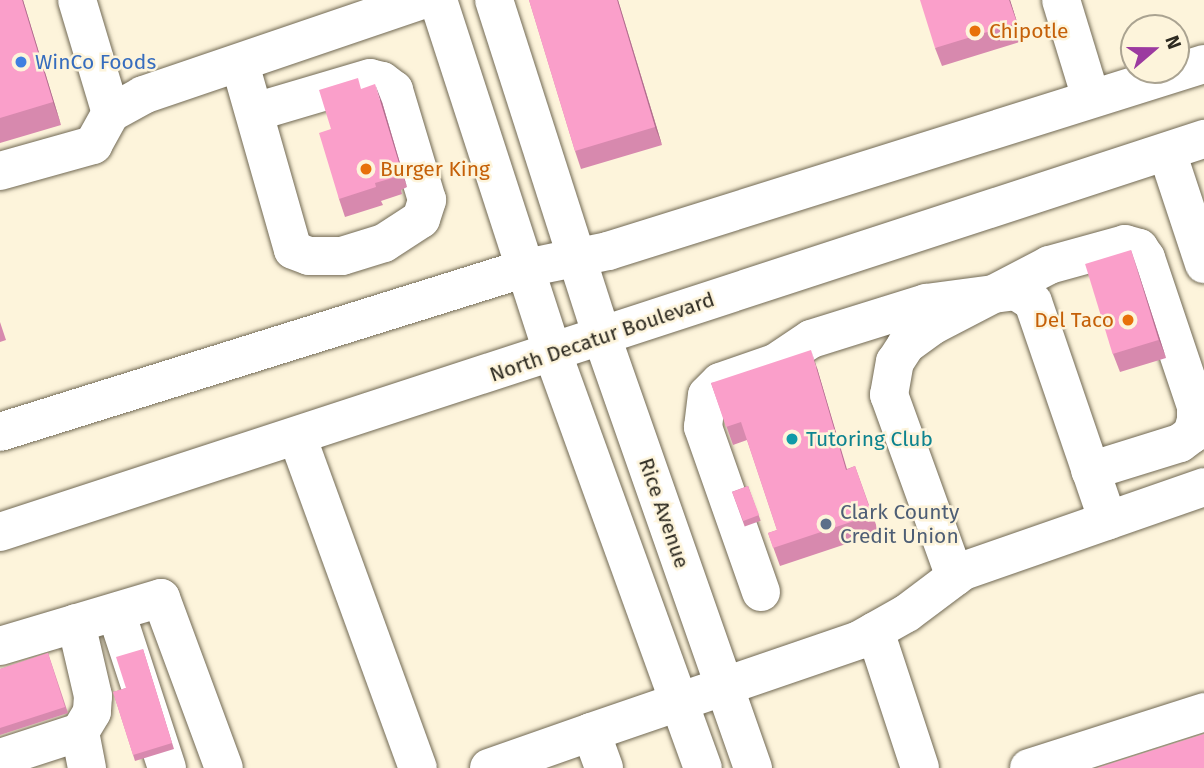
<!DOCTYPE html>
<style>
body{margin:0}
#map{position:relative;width:1204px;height:768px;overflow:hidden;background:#fdf4db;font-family:"Fira Sans",sans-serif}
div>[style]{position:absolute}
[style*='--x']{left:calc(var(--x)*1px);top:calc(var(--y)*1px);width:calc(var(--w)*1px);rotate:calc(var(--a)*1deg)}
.roads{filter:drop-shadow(0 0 2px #716954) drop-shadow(0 0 2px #716954)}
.minor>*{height:38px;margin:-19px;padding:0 19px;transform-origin:19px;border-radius:19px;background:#fff}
.major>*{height:38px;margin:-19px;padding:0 19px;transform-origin:19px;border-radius:19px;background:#fff}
.wall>*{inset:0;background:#d789ae;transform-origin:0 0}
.shaded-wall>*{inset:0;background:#af6f8d}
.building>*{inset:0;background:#fa9fca;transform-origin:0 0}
.dots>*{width:19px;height:19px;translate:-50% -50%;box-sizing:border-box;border:4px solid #fdf4db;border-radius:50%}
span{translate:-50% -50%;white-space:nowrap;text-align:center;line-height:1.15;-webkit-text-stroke:5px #fdf4db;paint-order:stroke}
.food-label{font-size:21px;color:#c56008}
.left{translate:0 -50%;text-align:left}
.right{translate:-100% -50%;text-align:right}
.shop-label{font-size:21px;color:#366cbe}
.street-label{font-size:21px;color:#2d2a21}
.culture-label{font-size:21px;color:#0d838f}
.service-label{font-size:21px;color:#4e5e75}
.north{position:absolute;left:1120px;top:14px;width:70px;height:70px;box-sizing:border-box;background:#fdf4db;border:2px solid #aaa391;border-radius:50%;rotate:70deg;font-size:19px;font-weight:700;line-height:28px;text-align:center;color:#2d2a21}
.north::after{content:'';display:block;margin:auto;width:24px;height:32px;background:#9c3aa0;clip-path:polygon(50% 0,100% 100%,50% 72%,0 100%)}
</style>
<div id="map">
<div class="roads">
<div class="minor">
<div style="--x:77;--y:0;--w:118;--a:73.3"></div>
<div style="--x:438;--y:0;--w:372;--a:72"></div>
<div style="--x:553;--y:354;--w:440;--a:70.1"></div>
<div style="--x:494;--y:0;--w:354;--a:72.2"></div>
<div style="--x:602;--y:337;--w:457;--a:70.7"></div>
<div style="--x:1061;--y:0;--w:102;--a:73"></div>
<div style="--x:240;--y:64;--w:193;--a:74.1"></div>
<div style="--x:293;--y:250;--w:17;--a:21"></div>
<div style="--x:309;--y:256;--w:33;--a:0"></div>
<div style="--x:342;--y:256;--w:44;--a:-17.2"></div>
<div style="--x:384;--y:243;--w:44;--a:-33"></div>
<div style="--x:421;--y:219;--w:20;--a:-72"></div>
<div style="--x:427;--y:200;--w:115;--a:-106.7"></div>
<div style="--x:394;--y:90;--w:15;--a:-143"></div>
<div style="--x:382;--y:81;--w:12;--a:-166"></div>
<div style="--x:370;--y:78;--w:120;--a:163.5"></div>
<div style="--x:1167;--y:152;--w:118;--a:71.7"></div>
<div style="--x:0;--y:171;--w:97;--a:-15.6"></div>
<div style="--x:93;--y:145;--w:37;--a:-61"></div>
<div style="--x:111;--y:113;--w:37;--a:-29"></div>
<div style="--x:143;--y:95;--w:295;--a:-18.8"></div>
<div style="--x:297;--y:436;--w:353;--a:70"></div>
<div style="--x:955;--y:577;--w:194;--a:-109.9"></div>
<div style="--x:889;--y:395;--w:34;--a:-80"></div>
<div style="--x:895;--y:362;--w:20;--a:-57"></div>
<div style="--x:906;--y:345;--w:32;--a:-36"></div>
<div style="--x:932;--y:326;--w:132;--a:-27.5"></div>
<div style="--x:1049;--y:265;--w:79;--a:-15.4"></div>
<div style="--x:1125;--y:244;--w:15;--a:16"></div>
<div style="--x:1139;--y:248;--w:12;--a:55"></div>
<div style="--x:1146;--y:258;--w:157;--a:71.4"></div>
<div style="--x:1196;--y:407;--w:13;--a:90"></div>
<div style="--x:1196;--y:420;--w:15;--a:106"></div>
<div style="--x:1192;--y:434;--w:15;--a:143"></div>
<div style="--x:1180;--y:443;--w:94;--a:162.7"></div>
<div style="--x:761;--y:592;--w:175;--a:-109.4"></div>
<div style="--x:703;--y:427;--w:32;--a:-83"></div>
<div style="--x:707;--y:395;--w:18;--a:-45"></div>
<div style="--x:720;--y:382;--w:58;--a:-19.1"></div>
<div style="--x:775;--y:363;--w:43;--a:-33.7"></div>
<div style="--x:811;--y:339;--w:121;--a:-17.4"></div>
<div style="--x:926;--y:303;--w:91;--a:-7.6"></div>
<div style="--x:1016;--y:291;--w:20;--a:33"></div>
<div style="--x:1033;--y:302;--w:231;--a:71.1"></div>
<div style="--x:116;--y:612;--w:164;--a:71.9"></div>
<div style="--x:76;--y:623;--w:75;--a:76.9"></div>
<div style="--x:93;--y:696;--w:16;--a:94"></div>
<div style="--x:92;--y:712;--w:23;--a:121"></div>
<div style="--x:80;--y:732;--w:37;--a:79"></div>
<div style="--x:875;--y:631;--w:144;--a:71.8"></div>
<div style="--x:0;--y:646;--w:168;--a:-16.6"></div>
<div style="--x:161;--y:598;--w:181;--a:69.7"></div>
<div style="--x:591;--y:732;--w:283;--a:-18.9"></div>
<div style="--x:859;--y:640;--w:55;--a:-29.4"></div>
<div style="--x:907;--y:613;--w:70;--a:-36.9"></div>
<div style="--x:963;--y:571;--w:255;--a:-19.2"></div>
<div style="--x:0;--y:758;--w:84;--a:-18"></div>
<div style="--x:489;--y:768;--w:108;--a:-19.4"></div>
<div style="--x:591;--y:732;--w:38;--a:70"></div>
<div style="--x:1029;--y:768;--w:184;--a:-17.7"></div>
</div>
<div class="major">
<div style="--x:0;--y:432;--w:551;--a:-17.32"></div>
<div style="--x:526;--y:268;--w:84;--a:-11.7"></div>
<div style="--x:608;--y:251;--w:625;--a:-17.42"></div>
<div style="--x:0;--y:532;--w:1267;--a:-18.08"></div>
</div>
</div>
<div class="wall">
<div style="clip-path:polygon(0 0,23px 0,61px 125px,0 143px)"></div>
<div style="clip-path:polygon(529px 0,618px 0,662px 145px,581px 169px,575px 151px)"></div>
<div style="clip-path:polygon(1010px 0,1023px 41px,942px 66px,935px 48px)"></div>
<div style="clip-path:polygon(362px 89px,382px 102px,407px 187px,401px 190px,402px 194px,381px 201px,383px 205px,345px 217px,339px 199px,331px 129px)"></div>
<div style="clip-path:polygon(1131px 250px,1166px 358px,1120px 372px,1113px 354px)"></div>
<div style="clip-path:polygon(0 322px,6px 340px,0 342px)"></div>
<div style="clip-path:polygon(817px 368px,847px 469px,855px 466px,879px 533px,780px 566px,768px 533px,777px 530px,747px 440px,733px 445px,711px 383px)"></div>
<div style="left:748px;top:486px;width:37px;height:17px;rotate:70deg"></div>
<div style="clip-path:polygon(143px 649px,174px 749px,135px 761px,113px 692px,126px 688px)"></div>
<div style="clip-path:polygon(48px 653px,68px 713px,0 735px,0 669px)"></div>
</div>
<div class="shaded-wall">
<div style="clip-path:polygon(22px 0,23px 0,61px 125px,53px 102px)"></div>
<div style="clip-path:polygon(617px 0,618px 0,662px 145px,655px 127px)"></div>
<div style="clip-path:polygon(1009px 0,1010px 0,1023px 41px,1017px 23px)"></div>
<div style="clip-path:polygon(375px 84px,382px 102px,407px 187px,401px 170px)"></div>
<div style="clip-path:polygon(1131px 250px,1137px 268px,1166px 358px,1159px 340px)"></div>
<div style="clip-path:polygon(811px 350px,817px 368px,852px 488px,846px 470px)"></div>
</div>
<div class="building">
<div style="clip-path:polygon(0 0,22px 0,53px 102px,0 118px)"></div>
<div style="clip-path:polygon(529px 0,617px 0,655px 127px,575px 151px)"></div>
<div style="clip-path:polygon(920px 0,1009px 0,1017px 23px,935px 48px)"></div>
<div style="clip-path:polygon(358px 78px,361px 89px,375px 84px,401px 170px,394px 172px,396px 177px,375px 183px,376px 187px,339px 199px,319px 133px,331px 129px,319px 90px)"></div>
<div style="left:1131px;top:250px;width:94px;height:48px;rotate:73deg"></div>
<div style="clip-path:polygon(811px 350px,846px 470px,855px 466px,872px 515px,773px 548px,768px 533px,777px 530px,741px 422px,726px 427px,711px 383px)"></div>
<div style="left:748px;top:486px;width:31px;height:17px;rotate:69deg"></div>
<div style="clip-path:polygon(143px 649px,172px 743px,133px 755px,113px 692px,126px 688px,116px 657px)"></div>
<div style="clip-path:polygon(48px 653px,65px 707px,0 728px,0 669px)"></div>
<div style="clip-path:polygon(1204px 734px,1204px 768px,1097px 768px)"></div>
</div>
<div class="dots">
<div style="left:975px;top:31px;background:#e8710a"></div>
<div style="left:21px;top:62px;background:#3f7fe0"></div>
<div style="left:366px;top:169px;background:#e8710a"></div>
<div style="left:1128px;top:320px;background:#e8710a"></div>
<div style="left:792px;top:439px;background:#0f9aa8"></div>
<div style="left:826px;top:524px;background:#5c6f8a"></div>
</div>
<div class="food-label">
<span class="left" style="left:989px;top:31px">Chipotle</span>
<span class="left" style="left:380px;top:169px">Burger King</span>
<span class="right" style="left:1114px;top:320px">Del Taco</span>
</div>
<div class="shop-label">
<span class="left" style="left:35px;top:62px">WinCo Foods</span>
</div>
<div class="street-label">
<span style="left:602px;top:337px;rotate:-19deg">North Decatur Boulevard</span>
<span style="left:664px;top:513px;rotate:71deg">Rice Avenue</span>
</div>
<div class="culture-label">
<span class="left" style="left:806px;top:439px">Tutoring Club</span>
</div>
<div class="service-label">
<span class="left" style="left:840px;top:524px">Clark County<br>Credit Union</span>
</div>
<div class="north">N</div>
</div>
